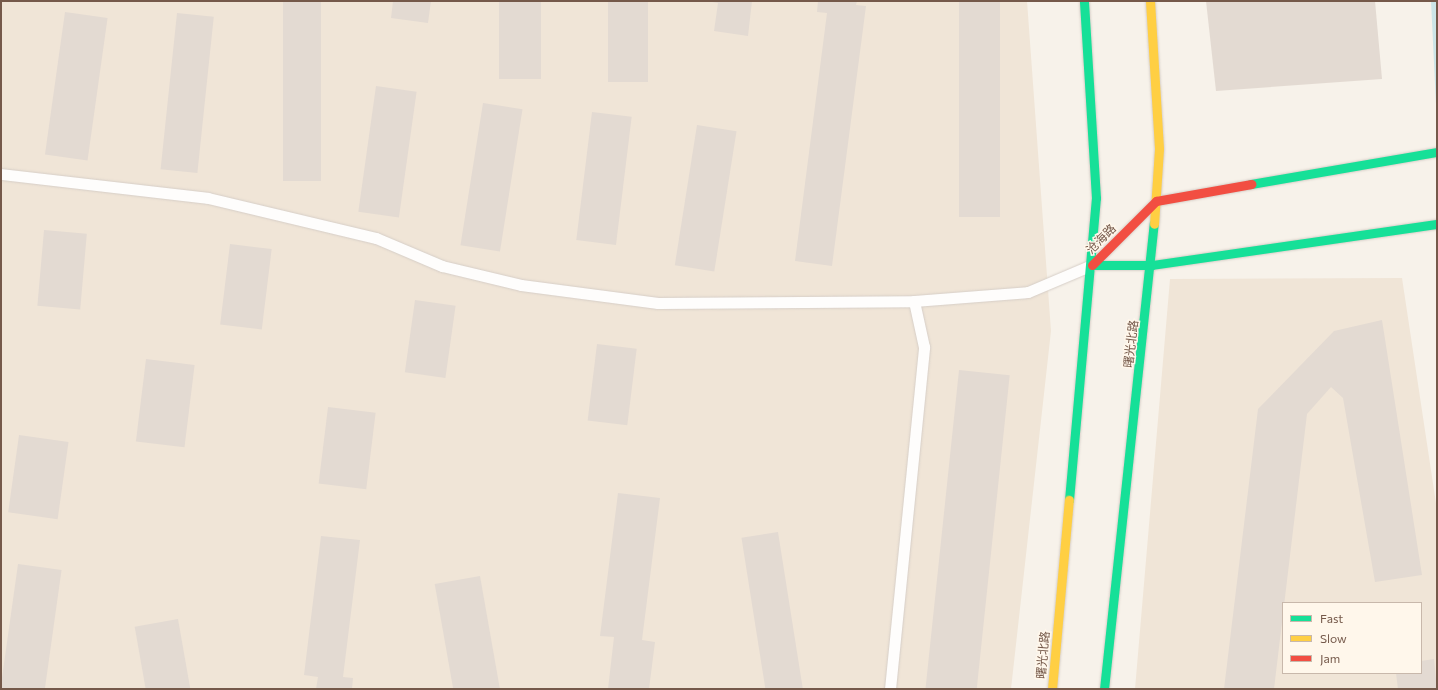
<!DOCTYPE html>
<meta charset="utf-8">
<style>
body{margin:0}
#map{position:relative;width:1438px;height:690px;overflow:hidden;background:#f7f2ea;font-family:Commissioner,"Noto Sans SC",sans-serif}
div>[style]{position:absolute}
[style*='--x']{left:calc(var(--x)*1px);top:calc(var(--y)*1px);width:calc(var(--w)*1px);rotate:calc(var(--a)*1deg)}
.residential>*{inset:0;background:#f0e5d7}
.water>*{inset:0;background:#cce5e7}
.building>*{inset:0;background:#e3dad2;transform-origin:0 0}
.roads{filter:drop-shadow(0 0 1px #d6cec7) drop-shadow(0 0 1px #d6cec7)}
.lane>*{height:11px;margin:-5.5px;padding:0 5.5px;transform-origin:5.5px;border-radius:5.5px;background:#fefdfc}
.fast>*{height:9px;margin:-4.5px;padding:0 4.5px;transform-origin:4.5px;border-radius:4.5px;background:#16e098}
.slow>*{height:9px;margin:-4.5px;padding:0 4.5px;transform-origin:4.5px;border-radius:4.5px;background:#ffcf43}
.jam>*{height:9px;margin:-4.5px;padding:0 4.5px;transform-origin:4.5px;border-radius:4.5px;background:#f24e42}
span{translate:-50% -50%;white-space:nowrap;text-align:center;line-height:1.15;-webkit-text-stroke:3px #fff7eb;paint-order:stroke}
.street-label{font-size:12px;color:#75594a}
.frame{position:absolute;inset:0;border:2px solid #75594a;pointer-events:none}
.legend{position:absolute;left:1282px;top:602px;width:140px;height:72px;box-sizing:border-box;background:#fff7eb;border:1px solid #c8b8ab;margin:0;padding:5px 7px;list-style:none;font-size:12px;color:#75594a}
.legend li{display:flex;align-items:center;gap:8px;height:20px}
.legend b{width:20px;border:1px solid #c8b8ab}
</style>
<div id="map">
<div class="residential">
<div style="clip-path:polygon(1px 1px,1027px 1px,1051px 331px,1011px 689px,1px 689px)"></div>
<div style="clip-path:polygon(evenodd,1402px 278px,1437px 510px,1437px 689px,1135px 689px,1170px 279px,1402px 278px,1283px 603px,1421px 603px,1421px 673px,1283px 673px,1283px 603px)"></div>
</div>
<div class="water">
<div style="clip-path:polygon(1431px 1px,1437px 1px,1437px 125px)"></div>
</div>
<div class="building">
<div style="left:283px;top:1px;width:38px;height:180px"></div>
<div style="clip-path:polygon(393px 1px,431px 1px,428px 23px,391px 18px)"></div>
<div style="left:499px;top:1px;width:42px;height:78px"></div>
<div style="left:608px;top:1px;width:40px;height:81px"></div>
<div style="clip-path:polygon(706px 1px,752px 1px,748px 36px,714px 31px,718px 3px)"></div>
<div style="clip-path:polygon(818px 1px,857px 1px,856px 5px,866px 6px,832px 266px,795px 261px,827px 13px,817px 12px)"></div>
<div style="left:959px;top:1px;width:41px;height:216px"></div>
<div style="clip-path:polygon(1206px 1px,1375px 1px,1382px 79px,1216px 91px)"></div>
<div style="left:65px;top:12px;width:43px;height:144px;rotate:8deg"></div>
<div style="left:177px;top:13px;width:37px;height:157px;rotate:6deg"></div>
<div style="left:376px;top:86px;width:41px;height:127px;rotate:8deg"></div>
<div style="left:483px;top:103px;width:40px;height:144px;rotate:9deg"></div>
<div style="left:592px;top:112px;width:40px;height:129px;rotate:7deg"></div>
<div style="left:697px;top:125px;width:40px;height:142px;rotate:9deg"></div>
<div style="left:44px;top:230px;width:43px;height:76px;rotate:5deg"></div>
<div style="left:230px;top:244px;width:42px;height:81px;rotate:7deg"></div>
<div style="left:415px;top:300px;width:41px;height:73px;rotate:8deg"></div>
<div style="clip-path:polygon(1382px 320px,1422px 575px,1375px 582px,1343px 398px,1331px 387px,1307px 414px,1274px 689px,1224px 689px,1258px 409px,1334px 331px)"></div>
<div style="left:597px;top:344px;width:40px;height:77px;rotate:7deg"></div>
<div style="left:146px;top:359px;width:49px;height:83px;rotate:7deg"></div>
<div style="left:959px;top:370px;width:51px;height:320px;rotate:6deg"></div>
<div style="left:328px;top:407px;width:48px;height:77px;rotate:7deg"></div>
<div style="left:19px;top:435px;width:50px;height:78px;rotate:8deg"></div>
<div style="clip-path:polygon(618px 493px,660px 498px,642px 640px,655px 642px,649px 689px,608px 689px,614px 637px,600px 636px)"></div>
<div style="left:778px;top:532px;width:159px;height:37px;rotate:81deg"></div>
<div style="clip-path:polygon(321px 536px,360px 540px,343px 677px,353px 678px,352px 689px,316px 689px,318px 677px,304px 675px)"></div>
<div style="left:18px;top:564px;width:44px;height:126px;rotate:8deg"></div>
<div style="left:480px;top:576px;width:115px;height:46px;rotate:80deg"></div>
<div style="left:178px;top:619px;width:71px;height:44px;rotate:80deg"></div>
<div style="clip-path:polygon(1434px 659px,1437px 689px,1398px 689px,1396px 673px,1421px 673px,1421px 661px)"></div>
</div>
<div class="roads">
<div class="lane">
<div style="--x:1;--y:174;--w:208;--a:6.6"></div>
<div style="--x:208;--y:198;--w:173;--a:13.4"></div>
<div style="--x:376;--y:238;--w:72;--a:23"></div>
<div style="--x:442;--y:266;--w:81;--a:13.5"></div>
<div style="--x:521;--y:285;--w:138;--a:7.5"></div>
<div style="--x:658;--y:303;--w:256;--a:-0.4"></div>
<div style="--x:914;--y:301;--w:114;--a:-4.5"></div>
<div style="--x:1028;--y:292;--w:69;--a:-22.9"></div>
<div style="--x:890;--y:689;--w:344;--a:-84.3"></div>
<div style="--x:924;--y:347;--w:47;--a:-102.3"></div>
</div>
<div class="fast">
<div style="--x:1251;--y:184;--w:189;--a:-9.8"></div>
<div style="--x:1092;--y:265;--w:60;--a:0"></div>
<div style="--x:1152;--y:265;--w:288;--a:-8.2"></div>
<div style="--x:1069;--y:500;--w:303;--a:-84.9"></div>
<div style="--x:1096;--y:198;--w:197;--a:-93.5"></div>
<div style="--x:1104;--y:689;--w:468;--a:-83.9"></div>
</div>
<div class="slow">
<div style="--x:1150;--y:1;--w:148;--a:86.5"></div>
<div style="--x:1159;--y:149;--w:75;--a:93.8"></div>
<div style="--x:1052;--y:689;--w:190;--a:-84.9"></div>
</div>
<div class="jam">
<div style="--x:1092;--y:265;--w:91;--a:-45"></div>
<div style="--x:1156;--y:201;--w:97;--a:-10.1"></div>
</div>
</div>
<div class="street-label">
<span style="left:1101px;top:239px;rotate:-45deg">沧海路</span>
<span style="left:1131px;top:344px;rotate:-83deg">曙光北路</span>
<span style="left:1043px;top:655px;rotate:-85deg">曙光北路</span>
</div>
<div class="frame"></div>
<ul class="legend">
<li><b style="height:5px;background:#16e098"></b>Fast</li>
<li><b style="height:5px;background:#ffcf43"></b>Slow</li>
<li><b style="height:5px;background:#f24e42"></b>Jam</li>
</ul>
</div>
